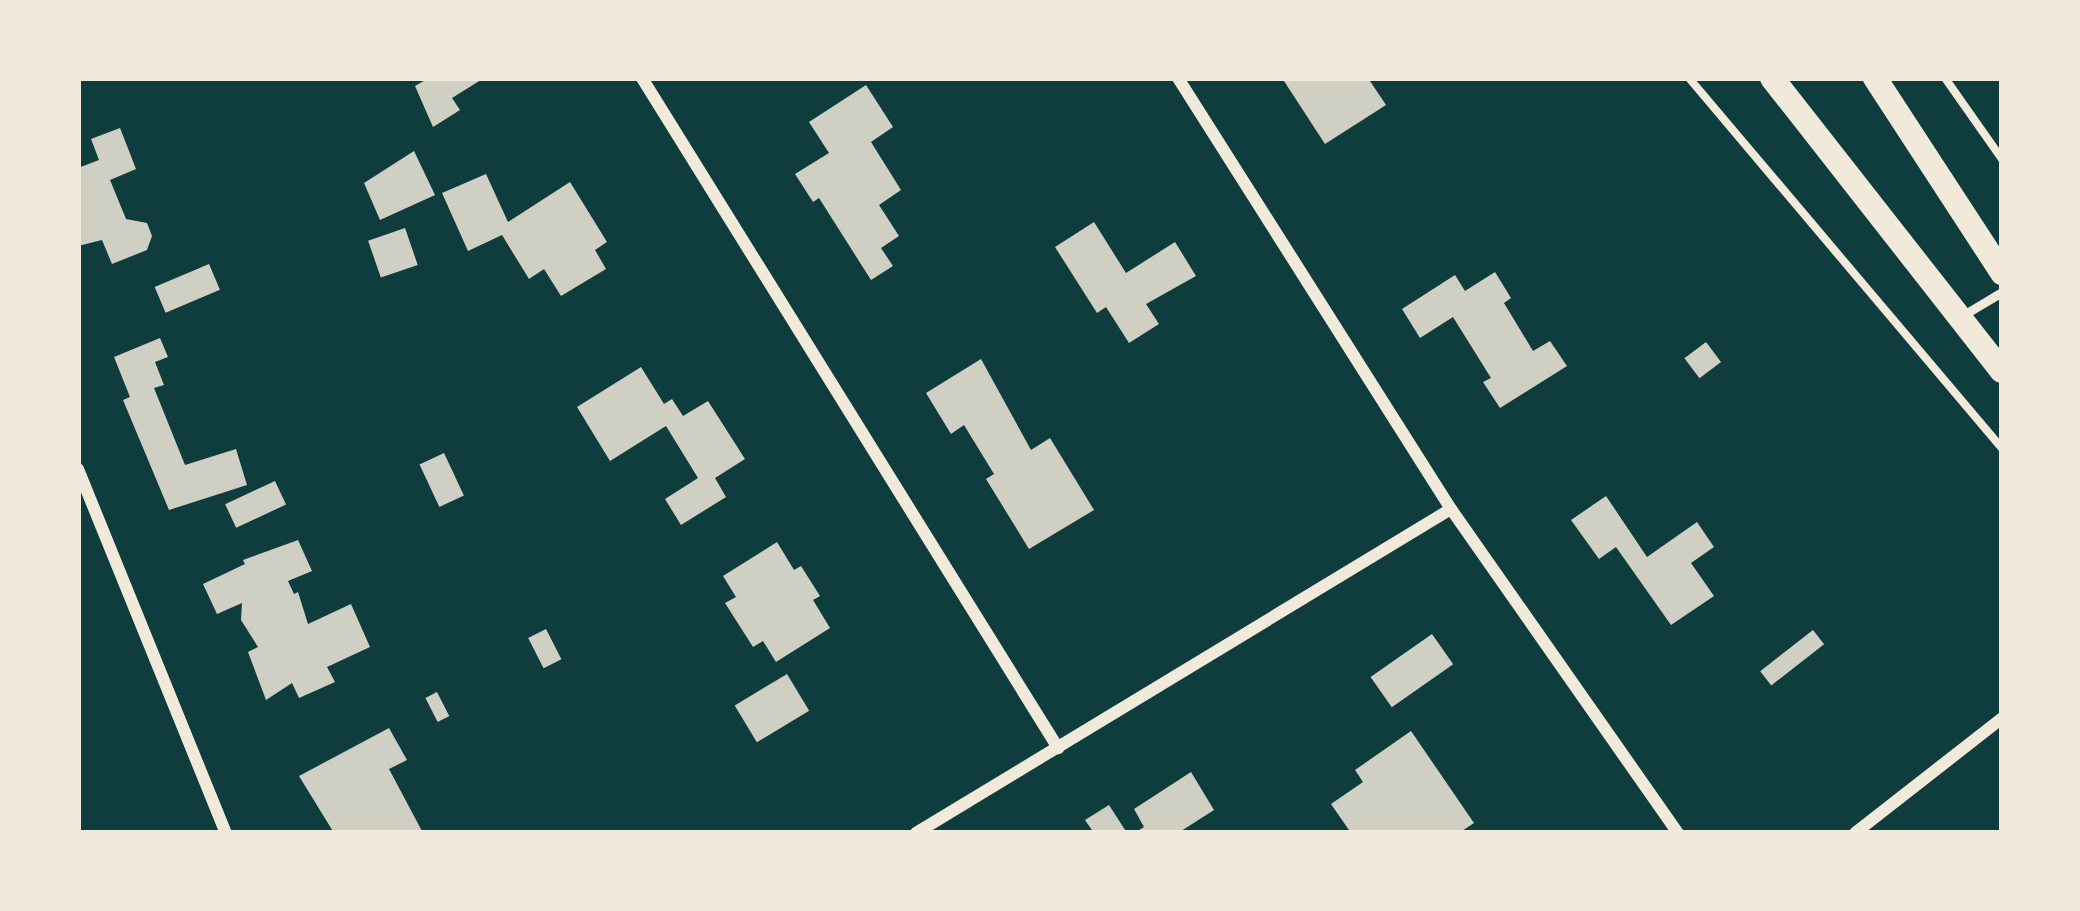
<!DOCTYPE html>
<style>
body{margin:0}
#map{position:relative;width:2080px;height:911px;overflow:hidden;background:#0f3d3e;font-family:"PT Sans Narrow",sans-serif}
div>[style]{position:absolute}
[style*='--x']{left:calc(var(--x)*1px);top:calc(var(--y)*1px);width:calc(var(--w)*1px);rotate:calc(var(--a)*1deg)}
.building>*{inset:0;background:#cfcfc3;transform-origin:0 0}
.path>*{height:8px;margin:-4px;padding:0 4px;transform-origin:4px;border-radius:4px;background:#f1e9da}
.service>*{height:9px;margin:-4.5px;padding:0 4.5px;transform-origin:4.5px;border-radius:4.5px;background:#f1e9da}
.minor>*{height:12px;margin:-6px;padding:0 6px;transform-origin:6px;border-radius:6px;background:#f1e9da}
.secondary>*{height:24px;margin:-12px;padding:0 12px;transform-origin:12px;border-radius:12px;background:#f1e9da}
span{translate:-50% -50%;white-space:nowrap;text-align:center;line-height:1.15;-webkit-text-stroke:9px #f1e9da;paint-order:stroke}
.frame{position:absolute;inset:0;border:81px solid #f1e9da;pointer-events:none}
</style>
<div id="map">
<div class="building">
<div style="clip-path:polygon(429px 78px,484px 78px,452px 98px,460px 110px,433px 127px,415px 86px)"></div>
<div style="clip-path:polygon(1282px 78px,1368px 78px,1386px 105px,1325px 144px)"></div>
<div style="clip-path:polygon(866px 85px,893px 127px,871px 142px,901px 190px,879px 205px,899px 236px,881px 248px,893px 266px,871px 280px,819px 198px,813px 202px,795px 174px,829px 153px,809px 122px)"></div>
<div style="clip-path:polygon(120px 128px,136px 169px,110px 180px,126px 219px,147px 223px,152px 236px,147px 250px,112px 264px,102px 240px,78px 246px,78px 168px,99px 160px,91px 139px)"></div>
<div style="clip-path:polygon(414px 151px,435px 195px,380px 220px,364px 183px)"></div>
<div style="clip-path:polygon(486px 174px,508px 222px,570px 182px,607px 242px,595px 250px,606px 269px,561px 296px,544px 269px,529px 279px,502px 235px,468px 251px,442px 193px)"></div>
<div style="clip-path:polygon(1094px 222px,1126px 273px,1175px 242px,1196px 276px,1146px 304px,1159px 324px,1129px 343px,1106px 307px,1097px 313px,1055px 247px)"></div>
<div style="left:405px;top:228px;width:39px;height:39px;rotate:71deg"></div>
<div style="left:209px;top:264px;width:28px;height:59px;rotate:67deg"></div>
<div style="clip-path:polygon(1495px 272px,1511px 298px,1504px 303px,1533px 351px,1550px 341px,1567px 366px,1500px 408px,1483px 382px,1491px 378px,1453px 317px,1420px 338px,1402px 309px,1455px 275px,1465px 291px)"></div>
<div style="clip-path:polygon(160px 338px,168px 357px,155px 362px,164px 385px,154px 388px,185px 465px,236px 449px,247px 485px,169px 510px,123px 400px,130px 397px,114px 357px)"></div>
<div style="left:1706px;top:342px;width:25px;height:27px;rotate:53deg"></div>
<div style="clip-path:polygon(981px 359px,1031px 450px,1050px 438px,1094px 510px,1029px 549px,986px 479px,994px 474px,964px 425px,951px 434px,926px 393px)"></div>
<div style="clip-path:polygon(641px 367px,664px 404px,672px 399px,683px 416px,708px 401px,745px 459px,715px 478px,726px 497px,681px 525px,665px 499px,698px 478px,666px 426px,610px 461px,577px 407px)"></div>
<div style="left:444px;top:453px;width:47px;height:27px;rotate:65deg"></div>
<div style="left:275px;top:481px;width:26px;height:55px;rotate:65deg"></div>
<div style="clip-path:polygon(1606px 496px,1647px 557px,1697px 522px,1714px 547px,1691px 563px,1714px 596px,1671px 625px,1616px 547px,1599px 559px,1571px 520px)"></div>
<div style="clip-path:polygon(298px 540px,312px 571px,288px 581px,294px 594px,298px 592px,308px 624px,351px 604px,370px 647px,327px 667px,335px 682px,299px 698px,292px 683px,266px 700px,248px 652px,258px 647px,241px 620px,242px 603px,217px 614px,203px 584px,245px 564px,243px 560px)"></div>
<div style="clip-path:polygon(777px 542px,794px 570px,801px 566px,820px 596px,813px 600px,830px 628px,776px 662px,763px 641px,753px 647px,725px 603px,736px 597px,723px 576px)"></div>
<div style="left:546px;top:629px;width:34px;height:20px;rotate:63deg"></div>
<div style="left:1813px;top:630px;width:18px;height:67px;rotate:52deg"></div>
<div style="left:1432px;top:634px;width:37px;height:75px;rotate:55deg"></div>
<div style="left:787px;top:674px;width:43px;height:61px;rotate:59deg"></div>
<div style="left:437px;top:692px;width:27px;height:13px;rotate:63deg"></div>
<div style="clip-path:polygon(389px 728px,407px 760px,389px 769px,423px 833px,334px 833px,299px 776px)"></div>
<div style="clip-path:polygon(1411px 731px,1474px 823px,1459px 833px,1351px 833px,1331px 804px,1363px 782px,1355px 770px)"></div>
<div style="clip-path:polygon(1191px 772px,1214px 810px,1178px 833px,1134px 833px,1144px 827px,1134px 809px)"></div>
<div style="clip-path:polygon(1109px 805px,1127px 833px,1094px 833px,1085px 820px)"></div>
</div>
<div class="path">
<div style="--x:1689;--y:78;--w:485;--a:49.8"></div>
<div style="--x:1945;--y:78;--w:99;--a:54.9"></div>
</div>
<div class="service">
<div style="--x:1960;--y:317;--w:49;--a:-30.8"></div>
</div>
<div class="minor">
<div style="--x:642;--y:78;--w:789;--a:58.16"></div>
<div style="--x:1178;--y:78;--w:510;--a:57.65"></div>
<div style="--x:1451;--y:509;--w:396;--a:55"></div>
<div style="--x:78;--y:469;--w:393;--a:67.9"></div>
<div style="--x:916;--y:833;--w:625;--a:-31.2"></div>
<div style="--x:1855;--y:833;--w:187;--a:-38"></div>
</div>
<div class="secondary">
<div style="--x:1772;--y:78;--w:372;--a:51.9"></div>
<div style="--x:1875;--y:78;--w:233;--a:56.9"></div>
</div>
<div class="frame"></div>
</div>
